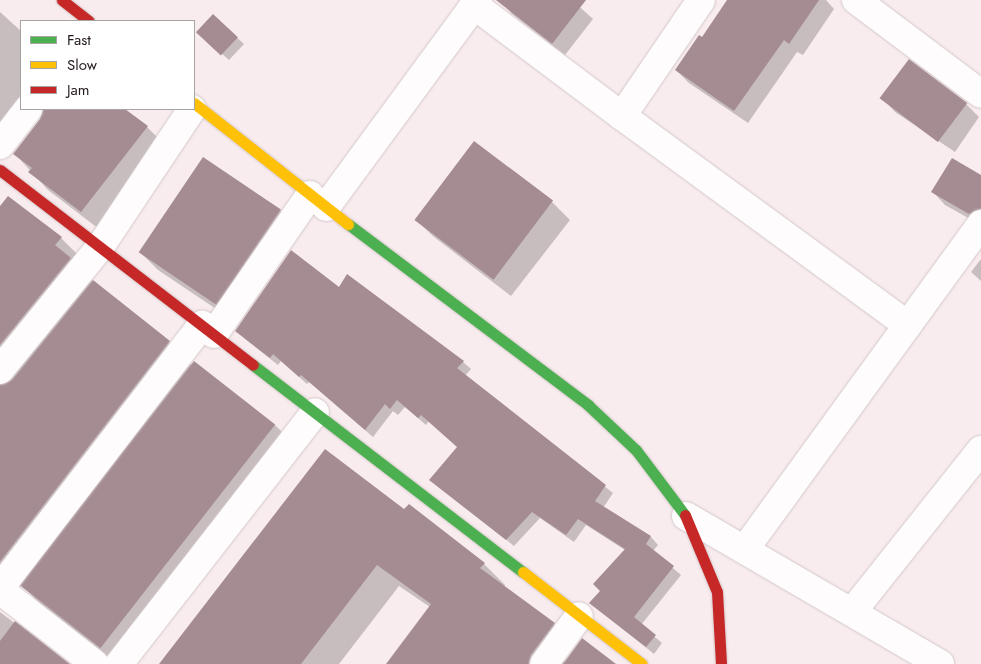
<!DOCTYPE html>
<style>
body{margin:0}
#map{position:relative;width:981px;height:664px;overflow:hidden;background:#f9ecee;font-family:Jost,sans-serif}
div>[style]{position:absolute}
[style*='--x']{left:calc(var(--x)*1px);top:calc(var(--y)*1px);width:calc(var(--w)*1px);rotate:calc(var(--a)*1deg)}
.shadow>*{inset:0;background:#0003}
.building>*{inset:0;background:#a48c92;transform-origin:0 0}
.roads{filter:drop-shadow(0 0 1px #d3c8ca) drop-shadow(0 0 1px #d3c8ca)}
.street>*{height:28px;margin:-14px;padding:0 14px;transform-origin:14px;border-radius:14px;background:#fefcfc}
.fast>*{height:11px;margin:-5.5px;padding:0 5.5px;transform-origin:5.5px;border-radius:5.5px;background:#4caf50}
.slow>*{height:11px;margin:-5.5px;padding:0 5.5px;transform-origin:5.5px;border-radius:5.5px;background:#ffc107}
.jam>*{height:11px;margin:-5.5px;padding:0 5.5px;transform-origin:5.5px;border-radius:5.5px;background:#c62828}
span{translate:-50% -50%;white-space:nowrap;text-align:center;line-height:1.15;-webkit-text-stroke:5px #fff;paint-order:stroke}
.legend{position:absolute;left:20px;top:20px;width:175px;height:90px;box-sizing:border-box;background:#fff;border:1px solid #a8a4a4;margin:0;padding:6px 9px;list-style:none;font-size:15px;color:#251b1c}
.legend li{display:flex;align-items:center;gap:10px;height:25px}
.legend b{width:25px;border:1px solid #a8a4a4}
</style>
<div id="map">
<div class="shadow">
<div style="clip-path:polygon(500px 0,572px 0,593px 19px,565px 55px,512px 14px)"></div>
<div style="clip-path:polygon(729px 0,826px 0,834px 9px,803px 55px,797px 52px,748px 123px,689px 83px,676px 70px,702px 39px)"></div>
<div style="clip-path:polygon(0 12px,21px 31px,21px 109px,123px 109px,147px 127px,165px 145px,99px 229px,48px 190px,15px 154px,45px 112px,40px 112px,0 149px)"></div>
<div style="clip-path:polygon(213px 16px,244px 44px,229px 60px,204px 38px)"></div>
<div style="clip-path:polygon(883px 99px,966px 104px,979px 117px,955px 152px,895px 112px)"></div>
<div style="clip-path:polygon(981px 176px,981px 225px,945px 205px,933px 192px)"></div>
<div style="clip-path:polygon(552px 202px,570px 220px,511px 296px,434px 237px,416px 220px)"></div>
<div style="clip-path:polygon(0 208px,61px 238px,83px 260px,78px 266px,93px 282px,169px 342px,192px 365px,275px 425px,297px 447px,116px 664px,44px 608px,23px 586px,0 568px)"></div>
<div style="clip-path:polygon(280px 210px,298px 228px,234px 321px,158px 270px,140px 252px)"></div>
<div style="clip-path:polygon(981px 259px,981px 281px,971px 272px)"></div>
<div style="clip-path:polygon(348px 276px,463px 362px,471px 369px,465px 376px,613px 493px,603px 508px,651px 537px,658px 545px,653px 551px,681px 575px,641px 625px,662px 643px,654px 654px,590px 603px,601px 591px,625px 550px,586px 525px,574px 542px,540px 518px,514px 546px,431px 480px,458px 447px,429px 421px,426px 425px,405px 407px,398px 415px,393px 411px,373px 437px,309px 382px,307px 384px,281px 361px,278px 365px,244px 338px,339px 289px)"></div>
<div style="clip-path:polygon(405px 511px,484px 564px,505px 585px,504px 587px,554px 624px,575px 645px,564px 661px,566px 662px,614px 664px,388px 664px,430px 607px,399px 586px,339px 664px,160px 664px)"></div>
<div style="clip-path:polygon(0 612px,68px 664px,0 664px)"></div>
</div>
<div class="building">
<div style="clip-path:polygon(496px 0,586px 0,552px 44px)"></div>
<div style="clip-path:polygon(727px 0,819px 0,789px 44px,784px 40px,734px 111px,675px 70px,699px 35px,702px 37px)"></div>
<div style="left:213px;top:14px;width:34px;height:25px;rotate:43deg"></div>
<div style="left:909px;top:59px;width:73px;height:49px;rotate:37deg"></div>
<div style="clip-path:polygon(43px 109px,125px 109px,148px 126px,81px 212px,28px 172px,32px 168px,13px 154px,40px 119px)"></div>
<div style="left:474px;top:141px;width:99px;height:99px;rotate:37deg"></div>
<div style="left:203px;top:157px;width:94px;height:115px;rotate:34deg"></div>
<div style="clip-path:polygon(952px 158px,981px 175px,981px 209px,969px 214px,931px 192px)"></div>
<div style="clip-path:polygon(8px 196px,62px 237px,55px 245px,71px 258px,0 345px,0 206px)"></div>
<div style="clip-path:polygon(291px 250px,339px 287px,347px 274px,464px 361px,457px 368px,606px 485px,595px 501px,651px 536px,646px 544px,674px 566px,634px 617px,656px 635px,646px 647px,589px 603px,600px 591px,593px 584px,625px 549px,578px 519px,566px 535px,532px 512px,506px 540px,429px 480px,457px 447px,421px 415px,418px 418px,397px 400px,390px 409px,385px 404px,365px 430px,301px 375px,299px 377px,273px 354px,270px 358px,235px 331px)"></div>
<div style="clip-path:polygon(93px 280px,170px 341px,0 562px,0 385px,12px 380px)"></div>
<div style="left:194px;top:361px;width:103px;height:284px;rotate:38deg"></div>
<div style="clip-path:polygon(325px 449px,404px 509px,409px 504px,485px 563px,480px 568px,555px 623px,531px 655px,529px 664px,386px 664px,431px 604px,377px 565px,301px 664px,159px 664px)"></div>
<div style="clip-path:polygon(15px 621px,70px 664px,0 664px,0 641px)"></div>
<div style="clip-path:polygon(582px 638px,616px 664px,563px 664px)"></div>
</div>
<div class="roads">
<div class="street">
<div style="--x:856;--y:0;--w:156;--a:36.9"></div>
<div style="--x:474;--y:5;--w:185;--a:36.9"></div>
<div style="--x:622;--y:116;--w:354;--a:36.2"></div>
<div style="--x:622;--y:116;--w:140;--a:-55.7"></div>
<div style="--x:0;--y:145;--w:46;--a:-52.1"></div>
<div style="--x:326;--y:207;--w:257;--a:-53.7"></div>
<div style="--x:214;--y:334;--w:169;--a:-55.4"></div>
<div style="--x:0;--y:370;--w:159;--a:-50.9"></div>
<div style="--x:100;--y:247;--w:166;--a:-56.3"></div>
<div style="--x:686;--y:516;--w:294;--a:30.2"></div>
<div style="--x:745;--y:549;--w:402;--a:-54"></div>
<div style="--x:0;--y:588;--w:332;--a:-52.5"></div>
<div style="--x:0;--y:590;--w:120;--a:37.9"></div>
<div style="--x:852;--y:612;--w:207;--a:-51.5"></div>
<div style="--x:119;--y:664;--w:319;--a:-52.1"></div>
<div style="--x:544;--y:664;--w:59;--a:-53.9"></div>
</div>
<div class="fast">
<div style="--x:348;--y:224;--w:301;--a:37"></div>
<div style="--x:588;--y:405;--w:66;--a:43.2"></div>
<div style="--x:636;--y:450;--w:81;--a:53"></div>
<div style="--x:253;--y:365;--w:340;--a:37.5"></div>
</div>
<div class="slow">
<div style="--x:194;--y:103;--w:196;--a:38.2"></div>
<div style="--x:523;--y:572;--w:150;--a:37.7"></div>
</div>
<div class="jam">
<div style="--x:62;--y:0;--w:34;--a:38"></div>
<div style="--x:0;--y:170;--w:319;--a:37.6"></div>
<div style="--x:685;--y:515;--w:83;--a:67.4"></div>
<div style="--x:717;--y:592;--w:72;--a:86.8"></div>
</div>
</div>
<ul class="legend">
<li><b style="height:6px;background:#4caf50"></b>Fast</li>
<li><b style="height:6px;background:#ffc107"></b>Slow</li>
<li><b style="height:6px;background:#c62828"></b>Jam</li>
</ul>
</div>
